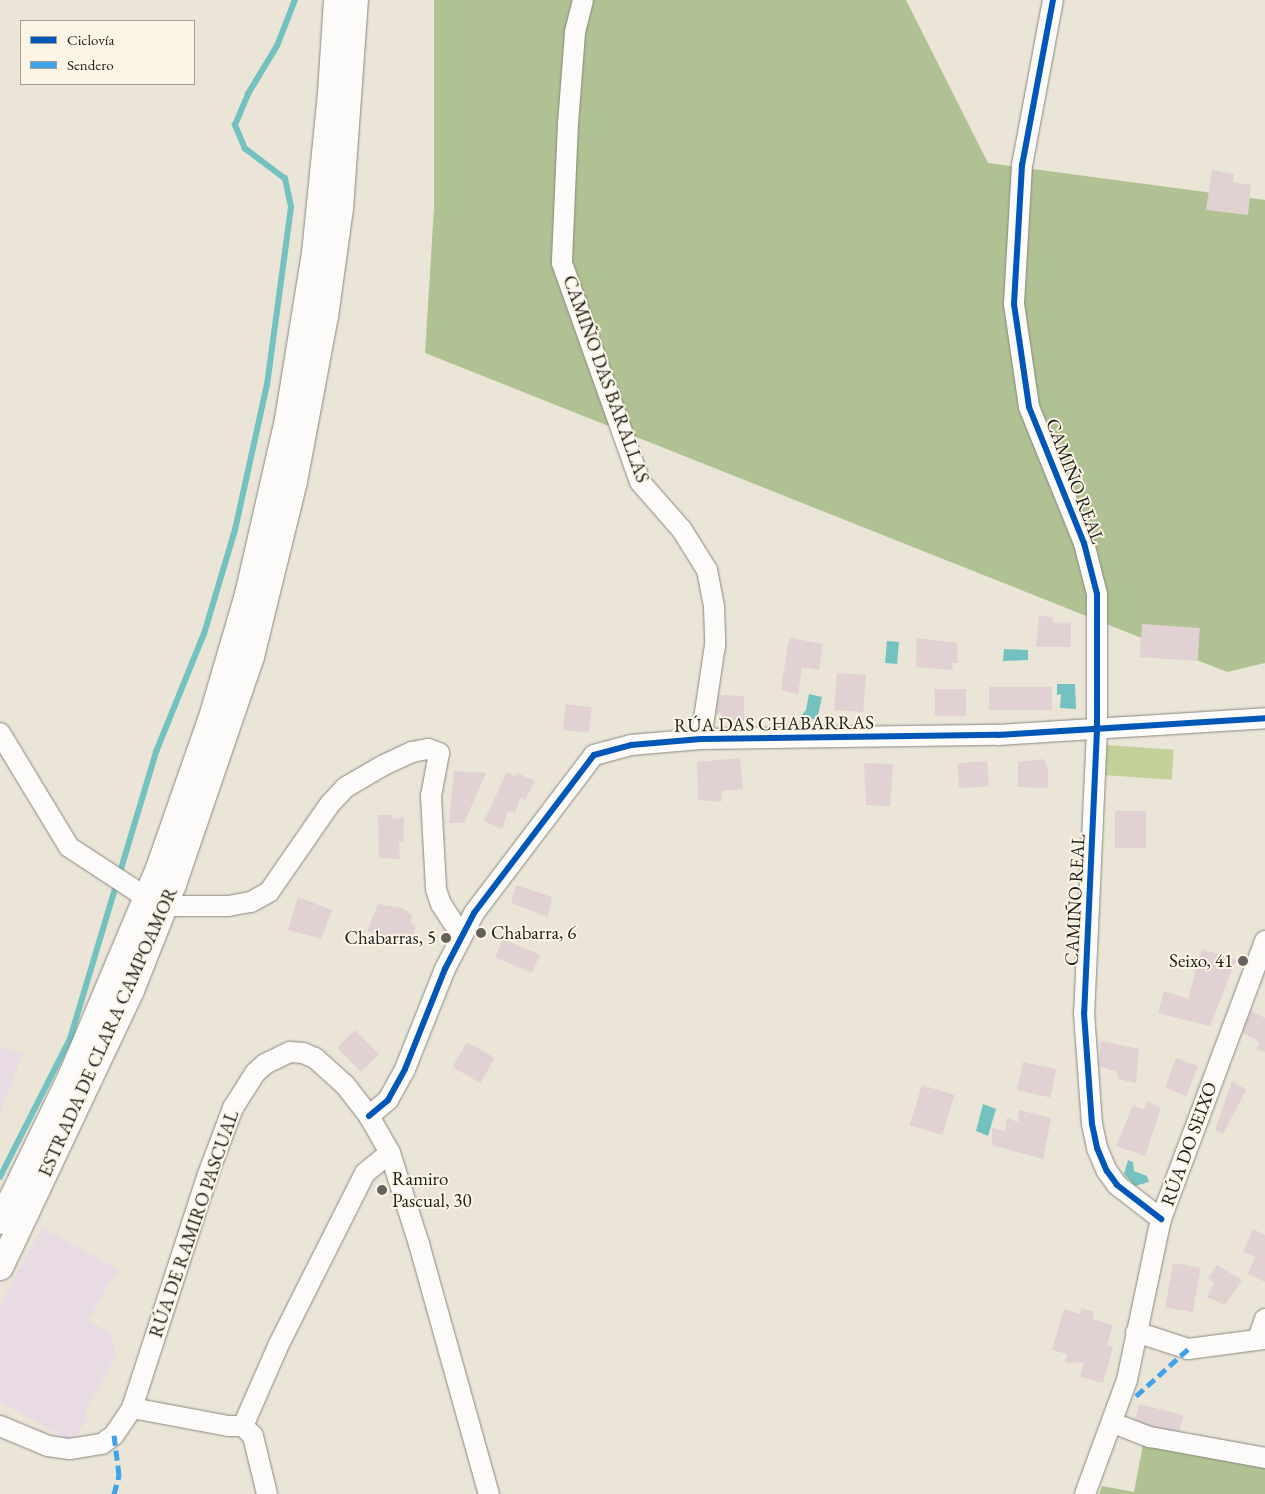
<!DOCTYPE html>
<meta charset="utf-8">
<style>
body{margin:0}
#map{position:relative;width:1265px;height:1494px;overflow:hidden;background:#eae5d6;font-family:"EB Garamond",serif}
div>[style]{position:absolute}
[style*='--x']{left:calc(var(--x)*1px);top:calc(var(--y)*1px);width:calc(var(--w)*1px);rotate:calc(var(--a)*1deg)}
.built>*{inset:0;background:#e9dbe3}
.green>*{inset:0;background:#c2d19a;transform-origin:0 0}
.forest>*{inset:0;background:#b0c293}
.water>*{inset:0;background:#73c1c0;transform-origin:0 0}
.stream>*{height:5.5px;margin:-2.75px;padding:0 2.75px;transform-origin:2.75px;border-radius:2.75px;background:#73c1c0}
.building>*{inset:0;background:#e1d1d3;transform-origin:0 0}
.roads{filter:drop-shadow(0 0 1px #898780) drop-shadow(0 0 1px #898780)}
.minor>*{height:20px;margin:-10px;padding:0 10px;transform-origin:10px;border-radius:10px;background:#fcfbf9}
.major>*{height:25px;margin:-12.5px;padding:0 12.5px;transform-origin:12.5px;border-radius:12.5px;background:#fcfbf9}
.quiet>*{height:5px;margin-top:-2.5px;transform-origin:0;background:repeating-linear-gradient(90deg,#3da2ea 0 10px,transparent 0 15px)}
.cycleway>*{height:6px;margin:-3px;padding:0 3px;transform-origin:3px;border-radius:3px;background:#0057b8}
.dots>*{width:14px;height:14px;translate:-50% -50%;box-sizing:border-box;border:2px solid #fcf5e5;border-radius:50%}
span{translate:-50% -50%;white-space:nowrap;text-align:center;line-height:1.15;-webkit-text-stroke:4px #fcf5e5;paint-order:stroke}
.street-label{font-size:19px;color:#1c1c1c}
.poi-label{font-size:19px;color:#1c1c1c}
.left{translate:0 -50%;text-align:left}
.right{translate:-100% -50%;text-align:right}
.legend{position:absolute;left:20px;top:20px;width:175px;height:65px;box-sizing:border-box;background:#fcf5e5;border:1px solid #a29e95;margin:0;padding:6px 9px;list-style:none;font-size:15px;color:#1c1c1c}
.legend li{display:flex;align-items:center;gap:10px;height:25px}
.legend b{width:25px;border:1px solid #a29e95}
</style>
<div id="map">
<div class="built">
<div style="clip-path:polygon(0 1048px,23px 1053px,0 1113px)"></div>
<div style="clip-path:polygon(42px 1228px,118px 1269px,88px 1320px,109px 1332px,116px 1355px,84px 1414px,88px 1418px,71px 1441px,0 1402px,0 1305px)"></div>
</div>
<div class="green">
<div style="left:1106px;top:745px;width:68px;height:30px;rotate:4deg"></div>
</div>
<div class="forest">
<div style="clip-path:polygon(434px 0,906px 0,988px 163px,1265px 200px,1265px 663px,1227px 672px,425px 353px,434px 208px)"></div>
<div style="clip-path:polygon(1144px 1439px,1265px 1449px,1265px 1494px,1099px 1494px,1102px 1486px,1134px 1492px)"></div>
</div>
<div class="water">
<div style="left:887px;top:641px;width:12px;height:22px;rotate:5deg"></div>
<div style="clip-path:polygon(1004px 649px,1028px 650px,1028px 660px,1003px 661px)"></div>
<div style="clip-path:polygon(1057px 684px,1075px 684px,1076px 709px,1060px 708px,1061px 694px,1057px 695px)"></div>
<div style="clip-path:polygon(809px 694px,822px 697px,817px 720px,801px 716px,806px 710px)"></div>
<div style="clip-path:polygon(983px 1104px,996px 1109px,988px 1136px,976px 1131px)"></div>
<div style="clip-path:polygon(1128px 1160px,1133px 1162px,1134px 1171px,1147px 1176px,1149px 1182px,1135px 1186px,1124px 1174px)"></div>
</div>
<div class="stream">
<div style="--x:0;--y:1177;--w:155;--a:-63.1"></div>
<div style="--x:70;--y:1039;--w:300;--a:-73.3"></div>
<div style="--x:156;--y:752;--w:127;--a:-67.9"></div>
<div style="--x:204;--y:634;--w:109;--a:-73.4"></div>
<div style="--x:235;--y:530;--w:148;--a:-77.6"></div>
<div style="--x:267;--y:385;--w:180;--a:-82.3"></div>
<div style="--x:291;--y:207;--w:29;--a:-102"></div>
<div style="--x:285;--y:179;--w:50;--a:-143.1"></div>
<div style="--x:245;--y:149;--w:26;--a:-113"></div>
<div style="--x:235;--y:125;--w:34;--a:-67"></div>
<div style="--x:248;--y:94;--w:56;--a:-58.9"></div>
<div style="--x:277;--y:46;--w:49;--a:-68.6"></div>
</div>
<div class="building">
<div style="clip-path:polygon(1212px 170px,1234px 174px,1233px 182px,1251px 185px,1248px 215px,1206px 210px)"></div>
<div style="clip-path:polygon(1039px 615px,1053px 618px,1053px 623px,1071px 622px,1071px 647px,1036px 647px)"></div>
<div style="left:1142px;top:624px;width:58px;height:33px;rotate:4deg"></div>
<div style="clip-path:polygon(791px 638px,823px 644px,819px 670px,802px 667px,798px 694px,781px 690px,788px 643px)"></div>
<div style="clip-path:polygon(917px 638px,957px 643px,958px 663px,952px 663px,953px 670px,916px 667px)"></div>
<div style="left:837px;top:673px;width:29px;height:37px;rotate:4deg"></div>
<div style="left:1052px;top:687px;width:23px;height:63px;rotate:90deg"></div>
<div style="left:935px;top:689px;width:31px;height:27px"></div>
<div style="clip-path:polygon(718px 695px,744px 696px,744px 720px,723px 720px,722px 714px,716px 714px)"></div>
<div style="left:566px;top:704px;width:26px;height:26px;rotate:7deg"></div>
<div style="clip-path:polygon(740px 758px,743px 789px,722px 791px,721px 802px,698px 800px,697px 762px)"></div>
<div style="clip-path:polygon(1044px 759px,1048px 769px,1048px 788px,1018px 787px,1018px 762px)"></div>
<div style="left:987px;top:761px;width:25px;height:30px;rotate:85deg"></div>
<div style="clip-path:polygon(864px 763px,893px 764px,890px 806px,866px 805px)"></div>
<div style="clip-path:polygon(454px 771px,486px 773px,464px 823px,449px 823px)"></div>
<div style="clip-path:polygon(507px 772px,516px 777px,517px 773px,535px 781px,525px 800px,521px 797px,515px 813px,508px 811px,502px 829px,484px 821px)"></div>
<div style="left:1115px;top:811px;width:31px;height:37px"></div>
<div style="clip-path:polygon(378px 815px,393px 815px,392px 819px,404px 817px,403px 842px,399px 841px,400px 859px,379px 858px)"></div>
<div style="clip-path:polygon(516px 885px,552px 897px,548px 917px,511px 903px)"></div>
<div style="clip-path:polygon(298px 897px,332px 910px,321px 939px,288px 930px)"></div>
<div style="clip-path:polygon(378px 904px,403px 908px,412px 915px,411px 923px,416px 926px,409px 946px,367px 931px)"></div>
<div style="left:503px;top:939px;width:40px;height:20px;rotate:23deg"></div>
<div style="clip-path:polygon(1202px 949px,1236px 960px,1210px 1026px,1158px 1013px,1164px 991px,1188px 999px)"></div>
<div style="clip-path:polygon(1251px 1011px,1265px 1018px,1265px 1052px,1256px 1050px,1260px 1042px,1241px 1032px)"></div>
<div style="left:355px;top:1030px;width:34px;height:25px;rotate:45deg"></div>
<div style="clip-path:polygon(1101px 1041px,1139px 1049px,1136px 1083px,1118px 1079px,1117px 1072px,1098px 1066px)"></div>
<div style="left:467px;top:1042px;width:32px;height:29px;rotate:30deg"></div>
<div style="left:1176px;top:1058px;width:23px;height:32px;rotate:20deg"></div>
<div style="left:1023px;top:1062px;width:34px;height:29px;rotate:12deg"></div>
<div style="clip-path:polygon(1232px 1081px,1246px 1090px,1223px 1134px,1215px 1130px)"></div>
<div style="left:922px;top:1085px;width:34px;height:42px;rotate:17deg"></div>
<div style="clip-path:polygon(1147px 1101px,1161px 1108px,1145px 1156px,1116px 1146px,1133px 1106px,1144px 1109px)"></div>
<div style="clip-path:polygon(1019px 1110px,1051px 1118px,1043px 1159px,992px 1145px,992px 1128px,1005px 1131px,1007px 1118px,1018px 1122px)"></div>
<div style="clip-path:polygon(1253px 1229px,1265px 1235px,1265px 1282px,1248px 1274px,1255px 1257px,1243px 1252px)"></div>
<div style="left:1173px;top:1263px;width:28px;height:45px;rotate:10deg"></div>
<div style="clip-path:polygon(1217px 1265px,1242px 1280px,1225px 1305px,1207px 1297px,1214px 1283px,1208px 1278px)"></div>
<div style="clip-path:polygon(1081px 1308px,1094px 1312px,1092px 1319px,1113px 1325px,1107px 1345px,1113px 1347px,1103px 1383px,1080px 1377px,1084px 1363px,1065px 1362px,1067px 1354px,1052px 1350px,1064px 1309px,1080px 1314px)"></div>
<div style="left:1139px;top:1404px;width:46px;height:27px;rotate:14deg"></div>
</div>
<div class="roads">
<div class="minor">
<div style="--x:583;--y:0;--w:34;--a:104"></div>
<div style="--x:575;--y:33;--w:90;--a:94.4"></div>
<div style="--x:568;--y:123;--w:140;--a:92.5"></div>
<div style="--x:562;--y:263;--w:232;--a:70.4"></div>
<div style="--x:640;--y:482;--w:64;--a:48.8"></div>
<div style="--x:682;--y:530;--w:47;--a:58"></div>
<div style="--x:707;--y:570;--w:38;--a:79"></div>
<div style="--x:714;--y:607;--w:38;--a:88"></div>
<div style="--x:715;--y:645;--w:95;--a:98.5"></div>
<div style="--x:1053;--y:0;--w:168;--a:100.6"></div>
<div style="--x:1022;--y:165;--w:139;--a:93.3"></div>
<div style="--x:1014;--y:304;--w:104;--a:81.7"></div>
<div style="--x:1029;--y:407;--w:147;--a:68"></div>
<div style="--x:1084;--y:543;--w:53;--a:75.7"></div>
<div style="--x:1097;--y:594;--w:136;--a:90"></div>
<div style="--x:1097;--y:730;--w:283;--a:92.6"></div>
<div style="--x:1084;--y:1013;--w:111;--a:85.9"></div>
<div style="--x:1092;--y:1124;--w:25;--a:78"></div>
<div style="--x:1097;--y:1148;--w:25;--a:67"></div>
<div style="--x:1107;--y:1171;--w:17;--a:54"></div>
<div style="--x:1117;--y:1185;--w:56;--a:37.7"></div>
<div style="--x:0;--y:733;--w:133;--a:58.8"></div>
<div style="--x:69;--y:847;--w:93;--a:33.2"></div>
<div style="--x:165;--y:906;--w:63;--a:0"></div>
<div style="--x:228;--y:906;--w:23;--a:-10"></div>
<div style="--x:251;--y:902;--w:21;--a:-29"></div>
<div style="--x:269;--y:892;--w:107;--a:-55.3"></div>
<div style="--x:330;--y:804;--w:23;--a:-47"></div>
<div style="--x:346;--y:787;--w:44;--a:-30.1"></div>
<div style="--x:384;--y:765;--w:31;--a:-25"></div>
<div style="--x:412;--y:752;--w:16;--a:-11"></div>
<div style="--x:428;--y:749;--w:12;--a:20"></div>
<div style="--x:439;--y:753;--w:44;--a:100.5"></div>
<div style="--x:431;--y:796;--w:93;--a:86.9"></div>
<div style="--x:436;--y:889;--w:16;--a:72"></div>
<div style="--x:441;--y:904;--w:38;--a:57"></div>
<div style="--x:369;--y:1116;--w:25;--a:-40"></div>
<div style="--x:388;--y:1100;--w:35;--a:-61"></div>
<div style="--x:405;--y:1069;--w:108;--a:-68.2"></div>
<div style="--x:445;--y:969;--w:63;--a:-62.6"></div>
<div style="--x:474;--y:913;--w:198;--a:-52.8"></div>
<div style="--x:594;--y:755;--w:38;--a:-15"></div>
<div style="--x:631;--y:745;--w:70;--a:-4.9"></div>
<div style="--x:701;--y:739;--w:297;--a:-0.8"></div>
<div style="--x:998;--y:735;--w:268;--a:-3.6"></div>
<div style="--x:1136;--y:1332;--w:55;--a:18.1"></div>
<div style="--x:1188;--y:1349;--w:78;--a:-7.4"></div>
<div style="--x:1258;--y:1339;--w:21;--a:-71"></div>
<div style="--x:132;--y:1408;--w:98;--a:10.6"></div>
<div style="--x:228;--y:1426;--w:15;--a:0"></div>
<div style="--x:243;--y:1426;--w:90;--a:-66.3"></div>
<div style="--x:279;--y:1344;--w:191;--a:-63.3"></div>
<div style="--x:365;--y:1173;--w:32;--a:-39"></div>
<div style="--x:1113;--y:1423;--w:40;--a:21"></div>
<div style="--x:1150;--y:1437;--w:117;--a:10.3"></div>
<div style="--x:0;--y:1426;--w:52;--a:22.6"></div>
<div style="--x:48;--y:1446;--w:22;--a:8"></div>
<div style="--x:70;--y:1449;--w:32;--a:-9"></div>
<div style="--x:102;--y:1444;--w:15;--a:-37"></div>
<div style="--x:114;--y:1435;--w:32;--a:-56"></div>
<div style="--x:132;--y:1408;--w:243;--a:-72"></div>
<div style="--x:207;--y:1177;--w:74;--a:-69.4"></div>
<div style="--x:233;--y:1108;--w:41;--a:-57.8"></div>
<div style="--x:255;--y:1073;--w:13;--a:-42"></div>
<div style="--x:265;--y:1064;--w:28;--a:-26"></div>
<div style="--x:290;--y:1052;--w:13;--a:4"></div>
<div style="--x:303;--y:1053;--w:13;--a:23"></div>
<div style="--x:315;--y:1058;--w:40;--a:42"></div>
<div style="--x:345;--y:1085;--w:39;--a:52"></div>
<div style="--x:369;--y:1116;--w:43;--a:60.4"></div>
<div style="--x:390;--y:1153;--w:96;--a:72.3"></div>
<div style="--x:419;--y:1244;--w:260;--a:74.4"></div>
<div style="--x:243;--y:1426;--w:14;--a:45"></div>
<div style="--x:253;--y:1436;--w:60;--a:76.4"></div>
<div style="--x:1085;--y:1494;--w:121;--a:-69.8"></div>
<div style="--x:1127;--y:1380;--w:165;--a:-78.1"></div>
<div style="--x:1161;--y:1219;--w:297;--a:-69.5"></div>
</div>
<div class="major">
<div style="--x:0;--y:1221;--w:163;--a:-64.2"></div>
<div style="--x:71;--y:1074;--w:224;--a:-67.1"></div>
<div style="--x:158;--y:868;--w:160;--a:-70.7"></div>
<div style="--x:211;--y:717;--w:128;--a:-73.7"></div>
<div style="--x:247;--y:594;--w:180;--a:-77.1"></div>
<div style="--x:287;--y:419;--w:168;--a:-80.8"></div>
<div style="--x:314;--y:253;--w:162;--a:-84.3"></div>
<div style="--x:330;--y:92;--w:92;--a:-86.3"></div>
<div style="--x:0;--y:1267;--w:306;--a:-64.7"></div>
<div style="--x:131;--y:990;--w:114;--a:-68.4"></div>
<div style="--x:173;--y:884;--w:241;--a:-71.1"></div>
<div style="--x:251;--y:656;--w:180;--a:-76.2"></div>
<div style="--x:294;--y:481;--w:168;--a:-79.4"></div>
<div style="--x:325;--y:316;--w:109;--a:-82.1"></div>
<div style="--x:340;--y:208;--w:209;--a:-85.9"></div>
</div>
</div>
<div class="quiet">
<div style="--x:1136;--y:1396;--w:70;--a:-42.1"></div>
<div style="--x:114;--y:1494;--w:20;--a:-75"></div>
<div style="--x:119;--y:1475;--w:40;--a:-97.1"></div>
</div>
<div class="cycleway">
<div style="--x:1053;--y:0;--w:168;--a:100.6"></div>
<div style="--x:1022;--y:165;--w:139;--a:93.3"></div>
<div style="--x:1014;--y:304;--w:104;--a:81.7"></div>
<div style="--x:1029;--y:407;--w:147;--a:68"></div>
<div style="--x:1084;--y:543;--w:53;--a:75.7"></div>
<div style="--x:1097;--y:594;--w:136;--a:90"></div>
<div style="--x:1097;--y:730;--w:283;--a:92.6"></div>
<div style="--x:1084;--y:1013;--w:111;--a:85.9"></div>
<div style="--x:1092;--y:1124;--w:25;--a:78"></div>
<div style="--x:1097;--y:1148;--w:25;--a:67"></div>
<div style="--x:1107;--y:1171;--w:17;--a:54"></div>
<div style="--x:1117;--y:1185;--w:56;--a:37.7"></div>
<div style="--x:369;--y:1116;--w:25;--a:-40"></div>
<div style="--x:388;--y:1100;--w:35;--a:-61"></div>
<div style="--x:405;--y:1069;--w:108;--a:-68.2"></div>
<div style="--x:445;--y:969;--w:63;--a:-62.6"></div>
<div style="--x:474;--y:913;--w:198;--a:-52.8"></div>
<div style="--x:594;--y:755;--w:38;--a:-15"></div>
<div style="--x:631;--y:745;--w:70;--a:-4.9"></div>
<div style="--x:701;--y:739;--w:297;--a:-0.8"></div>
<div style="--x:998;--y:735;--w:268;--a:-3.6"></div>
</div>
<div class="dots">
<div style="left:481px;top:933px;background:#64625d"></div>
<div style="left:446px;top:938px;background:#64625d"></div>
<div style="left:1243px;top:961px;background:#64625d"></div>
<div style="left:382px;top:1190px;background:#64625d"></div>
</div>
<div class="street-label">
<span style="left:606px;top:379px;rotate:70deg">CAMIÑO DAS BARALLAS</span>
<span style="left:1075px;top:481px;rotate:69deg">CAMIÑO REAL</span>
<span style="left:774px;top:724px;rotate:-1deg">RÚA DAS CHABARRAS</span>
<span style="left:1075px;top:900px;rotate:-87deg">CAMIÑO REAL</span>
<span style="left:108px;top:1032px;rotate:-66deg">ESTRADA DE CLARA CAMPOAMOR</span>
<span style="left:1189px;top:1144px;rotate:-70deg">RÚA DO SEIXO</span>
<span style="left:194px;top:1224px;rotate:-71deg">RÚA DE RAMIRO PASCUAL</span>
</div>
<div class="poi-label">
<span class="left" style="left:491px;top:933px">Chabarra, 6</span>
<span class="right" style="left:436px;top:938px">Chabarras, 5</span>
<span class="right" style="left:1233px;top:961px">Seixo, 41</span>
<span class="left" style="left:392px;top:1190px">Ramiro<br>Pascual, 30</span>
</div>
<ul class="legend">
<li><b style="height:6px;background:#0057b8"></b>Ciclovía</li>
<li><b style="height:6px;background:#3da2ea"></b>Sendero</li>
</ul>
</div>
